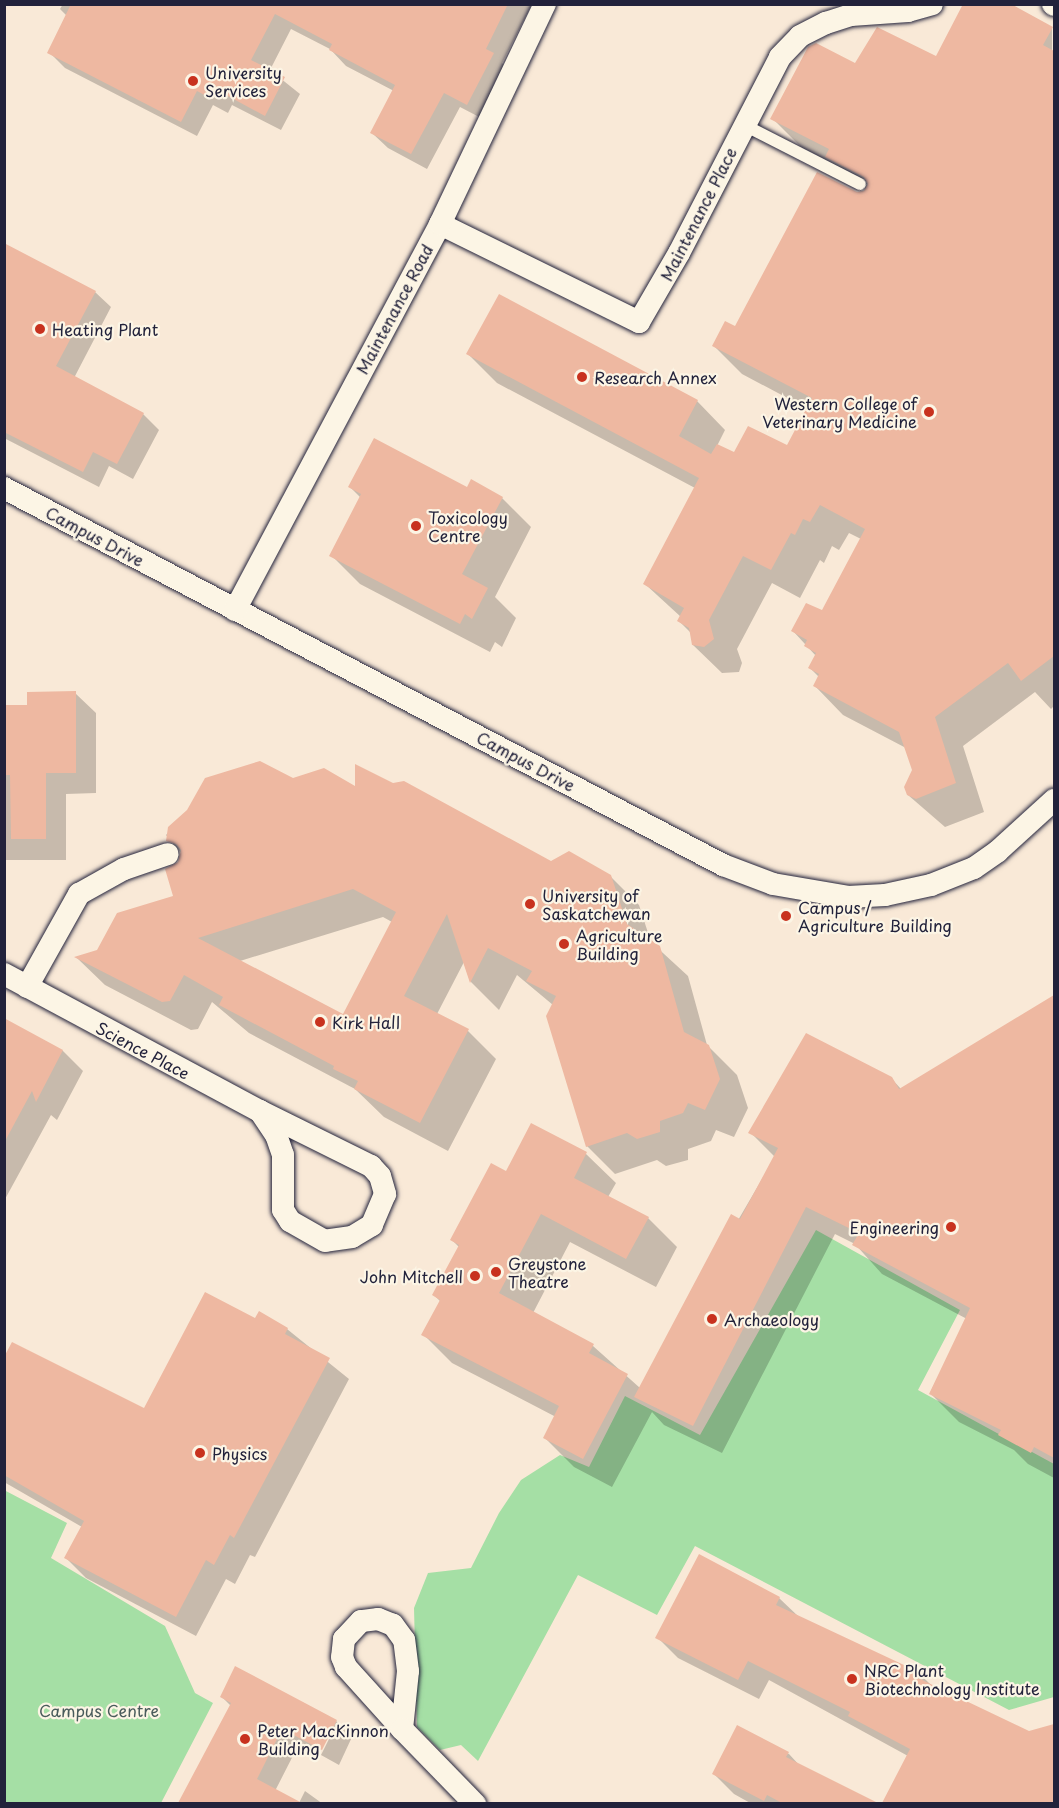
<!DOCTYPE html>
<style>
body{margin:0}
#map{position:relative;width:1059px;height:1808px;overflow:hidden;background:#f9e9d7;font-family:"Playpen Sans",sans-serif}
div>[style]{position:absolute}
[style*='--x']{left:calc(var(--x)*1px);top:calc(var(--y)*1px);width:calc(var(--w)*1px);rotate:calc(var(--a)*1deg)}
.green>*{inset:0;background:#a5dfa5}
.shadow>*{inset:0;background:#0003}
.building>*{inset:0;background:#eeb8a1}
.roads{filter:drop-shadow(0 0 2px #22223b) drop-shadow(0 0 2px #22223b)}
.lane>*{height:12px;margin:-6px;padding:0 6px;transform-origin:6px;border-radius:6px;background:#fcf5e5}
.street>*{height:22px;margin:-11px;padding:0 11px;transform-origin:11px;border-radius:11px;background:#fcf5e5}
.dots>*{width:16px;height:16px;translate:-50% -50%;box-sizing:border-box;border:3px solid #fcf5e5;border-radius:50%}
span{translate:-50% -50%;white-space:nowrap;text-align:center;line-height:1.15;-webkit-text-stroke:4.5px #fcf5e5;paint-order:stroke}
.poi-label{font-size:16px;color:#22223b}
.left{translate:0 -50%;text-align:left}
.right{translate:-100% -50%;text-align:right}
.street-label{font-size:16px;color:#22223b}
.park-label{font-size:16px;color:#495b5b}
.frame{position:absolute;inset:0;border:6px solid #22223b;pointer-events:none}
</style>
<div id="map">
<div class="green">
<div style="clip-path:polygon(816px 1230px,960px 1310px,918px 1390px,1054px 1464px,1054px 1697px,1009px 1710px,695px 1546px,657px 1615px,578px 1575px,478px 1761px,461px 1745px,440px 1750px,417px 1727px,414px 1608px,428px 1573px,471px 1568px,499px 1513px,521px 1480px,560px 1455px,589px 1467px,625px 1396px,700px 1435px)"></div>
<div style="clip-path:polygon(4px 1490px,67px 1523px,51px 1558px,165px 1626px,195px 1693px,213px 1703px,161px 1803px,5px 1803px)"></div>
</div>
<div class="shadow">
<div style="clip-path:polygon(63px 4px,532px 4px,502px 63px,509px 70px,483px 119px,460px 107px,427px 169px,388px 148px,372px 133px,394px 91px,346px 66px,330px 49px,291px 29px,270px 70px,300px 94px,281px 130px,232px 105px,228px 113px,213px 105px,197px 136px,65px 68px,49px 52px,67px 16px,60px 9px)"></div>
<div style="clip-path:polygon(1052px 28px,1054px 706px,1051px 709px,1035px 692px,963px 746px,984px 812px,945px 827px,908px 795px,914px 770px,906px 748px,843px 715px,815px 686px,819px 677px,810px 668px,816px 656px,793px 631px,823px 612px,861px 539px,849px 533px,839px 550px,832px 546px,824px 563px,820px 560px,800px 598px,772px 583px,737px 649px,742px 663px,739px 672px,722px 673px,693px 645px,692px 634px,679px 621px,681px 617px,645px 584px,695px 488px,497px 383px,468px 354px,697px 401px,725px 430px,717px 446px,735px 454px,788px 447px,808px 409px,742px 374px,714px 346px,735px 328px,857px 193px,865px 190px,835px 165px,801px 147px,772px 118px,855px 65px,937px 58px)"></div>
<div style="clip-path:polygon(4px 244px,95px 292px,111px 307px,74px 378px,143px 414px,159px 430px,133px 479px,109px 466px,99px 487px,4px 438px)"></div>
<div style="clip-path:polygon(350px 487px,468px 489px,502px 498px,531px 527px,495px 597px,516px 618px,502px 647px,495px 642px,490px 652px,360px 584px,331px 555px,361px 498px)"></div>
<div style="clip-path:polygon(75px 693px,96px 713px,96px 793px,66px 794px,66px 860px,4px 860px,4px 707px,29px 707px)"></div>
<div style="clip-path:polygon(evenodd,293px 779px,356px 788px,551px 863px,610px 876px,639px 905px,651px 942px,688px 976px,707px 1045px,737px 1075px,748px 1108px,734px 1137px,716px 1130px,711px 1141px,688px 1149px,688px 1160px,666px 1166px,657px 1160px,615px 1174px,587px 1146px,553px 1005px,517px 975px,499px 1010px,471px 982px,464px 962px,437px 1014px,468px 1031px,496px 1059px,448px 1151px,384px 1117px,355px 1089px,249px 1033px,212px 1002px,198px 1029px,191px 1030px,105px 985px,77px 958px,98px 951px,175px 897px,182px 854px,166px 835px,189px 811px,293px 779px,383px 917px,392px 922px,343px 1016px,240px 961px,383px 917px)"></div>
<div style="clip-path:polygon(1054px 996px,1054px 1478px,1028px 1464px,1014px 1450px,959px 1422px,930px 1393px,967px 1319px,882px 1274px,855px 1244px,835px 1234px,722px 1453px,664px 1425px,652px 1412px,612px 1487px,574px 1467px,545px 1438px,556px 1417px,452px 1363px,423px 1334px,441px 1302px,434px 1295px,459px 1247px,452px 1240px,507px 1173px,532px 1125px,586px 1154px,616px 1183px,608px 1197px,648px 1218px,677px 1247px,656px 1287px,570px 1242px,533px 1313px,593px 1346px,640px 1388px,775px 1157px,750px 1132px,891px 1078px,901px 1089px)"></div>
<div style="clip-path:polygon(4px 1020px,63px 1051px,83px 1071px,57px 1120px,51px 1115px,4px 1201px)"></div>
<div style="clip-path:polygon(255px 1320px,287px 1329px,349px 1379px,255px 1557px,250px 1555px,235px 1584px,226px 1579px,196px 1636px,86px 1578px,66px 1558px,82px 1527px,4px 1482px,4px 1360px,145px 1410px)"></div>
<div style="clip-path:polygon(699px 1556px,779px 1598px,799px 1617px,920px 1674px,933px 1687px,1029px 1733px,1054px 1728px,1054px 1804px,884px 1804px,908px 1756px,769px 1680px,759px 1699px,678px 1658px,657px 1637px)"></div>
<div style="clip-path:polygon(222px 1697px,336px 1721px,352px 1737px,339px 1765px,321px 1755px,336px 1725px,318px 1754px,299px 1744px,275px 1791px,299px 1803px,305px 1791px,323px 1804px,180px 1804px,231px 1706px)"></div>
<div style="clip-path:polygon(738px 1727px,789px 1754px,801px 1767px,875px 1804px,752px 1804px,734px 1794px,714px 1774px)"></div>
</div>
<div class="building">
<div style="clip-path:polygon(71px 4px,508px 4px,486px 49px,494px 53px,467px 105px,444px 93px,411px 154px,370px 133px,395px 85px,329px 50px,332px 44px,275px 14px,251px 60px,285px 77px,265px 116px,217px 90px,212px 99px,197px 91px,181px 122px,47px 53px)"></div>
<div style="clip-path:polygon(963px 4px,1011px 4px,1053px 27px,1043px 45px,1054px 51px,1054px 656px,1021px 681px,1008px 663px,935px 717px,956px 783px,916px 799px,907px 795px,904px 787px,912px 770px,899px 732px,813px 686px,819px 674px,808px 668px,816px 653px,804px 646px,807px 640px,791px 631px,806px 603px,822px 610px,865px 529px,820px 505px,810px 522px,803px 519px,795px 535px,791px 533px,771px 570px,743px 556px,709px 620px,714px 639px,704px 647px,692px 645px,689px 628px,677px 621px,684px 608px,643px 584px,699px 478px,466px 354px,499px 294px,698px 400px,679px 436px,711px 454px,717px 444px,734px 452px,748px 426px,787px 445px,812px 398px,712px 346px,725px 321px,735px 326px,817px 172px,857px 192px,864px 191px,868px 184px,864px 177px,825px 157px,829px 149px,770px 119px,808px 47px,816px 43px,855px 63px,877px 27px,936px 56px)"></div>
<div style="clip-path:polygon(4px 243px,96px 291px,56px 366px,144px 413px,117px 464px,93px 452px,83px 472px,4px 432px)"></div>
<div style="clip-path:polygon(374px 438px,467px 487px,471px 479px,503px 497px,462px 574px,488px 588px,472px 619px,465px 614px,460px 624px,329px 556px,361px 494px,348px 487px)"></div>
<div style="clip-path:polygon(76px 691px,76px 773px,46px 773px,46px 839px,11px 839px,10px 775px,4px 775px,4px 705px,27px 705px,27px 692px)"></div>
<div style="clip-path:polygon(evenodd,260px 761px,293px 778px,324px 768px,355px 786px,355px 764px,393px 783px,404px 781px,551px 861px,569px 851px,611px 875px,627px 924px,660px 946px,684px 1032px,709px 1045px,720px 1079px,705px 1110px,688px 1103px,683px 1113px,660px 1121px,660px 1132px,637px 1139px,627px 1133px,586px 1147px,546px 1016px,556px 996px,526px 981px,532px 971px,488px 948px,470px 983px,447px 914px,404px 996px,469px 1029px,420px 1123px,354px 1089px,358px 1081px,333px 1069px,334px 1066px,219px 1005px,223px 997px,184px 975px,170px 1001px,162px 1002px,74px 957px,97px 950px,117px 913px,173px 896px,165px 869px,178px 862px,181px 850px,176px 844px,166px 841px,168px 827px,187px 810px,205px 778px,260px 761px,353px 889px,396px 912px,343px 1014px,198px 938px,353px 889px)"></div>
<div style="clip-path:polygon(1054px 995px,1054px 1458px,1034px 1447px,1031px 1453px,998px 1435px,1001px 1430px,929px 1394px,970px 1308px,852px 1245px,859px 1233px,806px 1207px,693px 1426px,634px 1397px,731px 1214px,740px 1219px,778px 1148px,748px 1133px,806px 1033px,892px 1077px,899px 1089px)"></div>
<div style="clip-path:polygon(4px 1018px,63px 1050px,36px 1102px,32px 1091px,4px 1143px)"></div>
<div style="clip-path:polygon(531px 1123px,587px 1152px,574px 1178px,649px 1217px,626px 1259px,541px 1214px,499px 1293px,594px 1344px,589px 1353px,628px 1374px,583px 1459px,543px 1438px,559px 1406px,421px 1335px,440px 1300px,432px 1295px,459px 1245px,450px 1240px,491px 1163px,506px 1171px)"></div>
<div style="clip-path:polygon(205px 1292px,255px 1318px,259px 1311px,288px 1328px,285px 1334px,330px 1358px,234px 1538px,230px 1535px,214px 1565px,206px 1560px,176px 1617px,64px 1558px,84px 1521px,4px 1475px,4px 1357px,12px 1342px,144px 1408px)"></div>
<div style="clip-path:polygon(699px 1554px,780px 1597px,776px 1605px,921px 1673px,918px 1678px,1029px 1731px,1054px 1724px,1054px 1803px,882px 1803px,910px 1749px,848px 1716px,850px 1712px,748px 1661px,738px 1680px,655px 1638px)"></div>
<div style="clip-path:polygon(235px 1666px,337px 1720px,322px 1750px,282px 1729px,257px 1779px,302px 1803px,178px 1803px,231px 1703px,220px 1697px)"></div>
<div style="clip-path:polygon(737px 1725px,789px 1752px,786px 1757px,878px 1803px,782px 1803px,767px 1795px,764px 1801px,712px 1774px)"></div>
</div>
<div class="roads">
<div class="lane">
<div style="--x:744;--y:125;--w:130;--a:27"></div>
</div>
<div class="street">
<div style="--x:1053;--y:4;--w:1;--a:45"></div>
<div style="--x:440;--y:224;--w:222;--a:26.2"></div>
<div style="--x:639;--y:322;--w:80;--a:-59.9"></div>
<div style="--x:679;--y:253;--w:220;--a:-62.7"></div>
<div style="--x:780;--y:57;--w:29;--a:-46"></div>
<div style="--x:800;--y:36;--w:29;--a:-27"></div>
<div style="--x:826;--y:23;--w:26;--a:-18"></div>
<div style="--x:851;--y:15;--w:57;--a:-4"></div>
<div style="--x:908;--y:11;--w:25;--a:-16"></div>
<div style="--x:4;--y:488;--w:812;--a:27.67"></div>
<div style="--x:723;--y:865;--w:53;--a:20.8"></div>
<div style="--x:773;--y:884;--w:76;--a:9.8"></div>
<div style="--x:848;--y:897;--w:37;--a:-3"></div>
<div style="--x:885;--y:895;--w:47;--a:-12.3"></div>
<div style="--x:931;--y:885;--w:46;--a:-21.6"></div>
<div style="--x:974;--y:868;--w:29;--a:-35"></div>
<div style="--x:998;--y:851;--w:76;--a:-42.3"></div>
<div style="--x:235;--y:610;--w:437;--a:-62"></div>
<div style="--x:440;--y:224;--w:244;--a:-64.5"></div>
<div style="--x:4;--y:974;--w:290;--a:28.2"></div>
<div style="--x:27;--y:987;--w:107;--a:-60.8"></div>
<div style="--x:79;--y:894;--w:51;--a:-29.1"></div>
<div style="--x:124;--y:869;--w:46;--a:-18.8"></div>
<div style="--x:260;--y:1111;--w:124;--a:26.4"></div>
<div style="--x:371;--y:1166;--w:13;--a:48"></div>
<div style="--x:380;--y:1176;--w:19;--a:74"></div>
<div style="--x:385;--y:1194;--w:34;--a:113"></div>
<div style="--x:372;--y:1225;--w:23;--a:149"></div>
<div style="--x:352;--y:1237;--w:27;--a:172"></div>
<div style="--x:325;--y:1241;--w:40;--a:-150.3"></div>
<div style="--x:290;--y:1221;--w:13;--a:-122"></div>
<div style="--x:283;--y:1210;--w:55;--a:-90"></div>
<div style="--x:283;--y:1155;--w:21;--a:-109"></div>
<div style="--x:276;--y:1135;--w:29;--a:-124"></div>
<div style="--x:402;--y:1729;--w:58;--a:-84.1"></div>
<div style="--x:408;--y:1671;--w:31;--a:-97"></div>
<div style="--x:404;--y:1640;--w:19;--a:-126"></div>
<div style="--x:393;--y:1625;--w:16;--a:-158"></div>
<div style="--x:378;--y:1619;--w:17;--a:173"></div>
<div style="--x:361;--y:1621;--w:25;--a:133"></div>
<div style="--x:344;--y:1639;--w:18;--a:96"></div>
<div style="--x:342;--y:1657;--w:11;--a:68"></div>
<div style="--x:346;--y:1667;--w:84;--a:47.9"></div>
<div style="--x:402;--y:1729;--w:105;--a:45.8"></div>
</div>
</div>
<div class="dots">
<div style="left:193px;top:81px;background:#c8321e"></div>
<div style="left:40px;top:329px;background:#c8321e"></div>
<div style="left:582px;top:377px;background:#c8321e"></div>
<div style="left:929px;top:412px;background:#c8321e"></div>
<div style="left:416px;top:526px;background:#c8321e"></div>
<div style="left:530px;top:904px;background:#c8321e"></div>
<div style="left:786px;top:916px;background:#c8321e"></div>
<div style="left:564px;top:944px;background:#c8321e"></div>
<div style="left:320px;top:1022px;background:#c8321e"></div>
<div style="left:951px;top:1227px;background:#c8321e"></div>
<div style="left:496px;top:1272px;background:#c8321e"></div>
<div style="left:475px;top:1276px;background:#c8321e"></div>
<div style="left:712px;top:1319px;background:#c8321e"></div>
<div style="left:200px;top:1453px;background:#c8321e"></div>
<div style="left:852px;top:1679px;background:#c8321e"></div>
<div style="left:245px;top:1739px;background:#c8321e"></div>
</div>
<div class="poi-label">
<span class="left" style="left:205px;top:81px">University<br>Services</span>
<span class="left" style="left:52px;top:329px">Heating Plant</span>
<span class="left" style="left:594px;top:377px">Research Annex</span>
<span class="right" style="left:917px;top:412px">Western College of<br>Veterinary Medicine</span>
<span class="left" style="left:428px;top:526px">Toxicology<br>Centre</span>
<span class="left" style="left:542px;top:904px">University of<br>Saskatchewan</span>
<span class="left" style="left:798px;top:916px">Campus /<br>Agriculture Building</span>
<span class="left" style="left:576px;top:944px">Agriculture<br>Building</span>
<span class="left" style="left:332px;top:1022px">Kirk Hall</span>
<span class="right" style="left:939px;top:1227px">Engineering</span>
<span class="left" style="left:508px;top:1272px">Greystone<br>Theatre</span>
<span class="right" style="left:463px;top:1276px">John Mitchell</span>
<span class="left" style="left:724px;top:1319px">Archaeology</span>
<span class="left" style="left:212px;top:1453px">Physics</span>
<span class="left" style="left:864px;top:1679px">NRC Plant<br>Biotechnology Institute</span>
<span class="left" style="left:257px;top:1739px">Peter MacKinnon<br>Building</span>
</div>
<div class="street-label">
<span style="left:698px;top:214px;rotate:-63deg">Maintenance Place</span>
<span style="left:394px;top:309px;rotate:-62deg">Maintenance Road</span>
<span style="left:95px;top:536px;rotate:28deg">Campus Drive</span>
<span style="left:526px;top:761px;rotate:28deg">Campus Drive</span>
<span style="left:143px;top:1050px;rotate:28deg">Science Place</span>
</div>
<div class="park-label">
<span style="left:99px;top:1710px">Campus Centre</span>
</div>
<div class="frame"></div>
</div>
